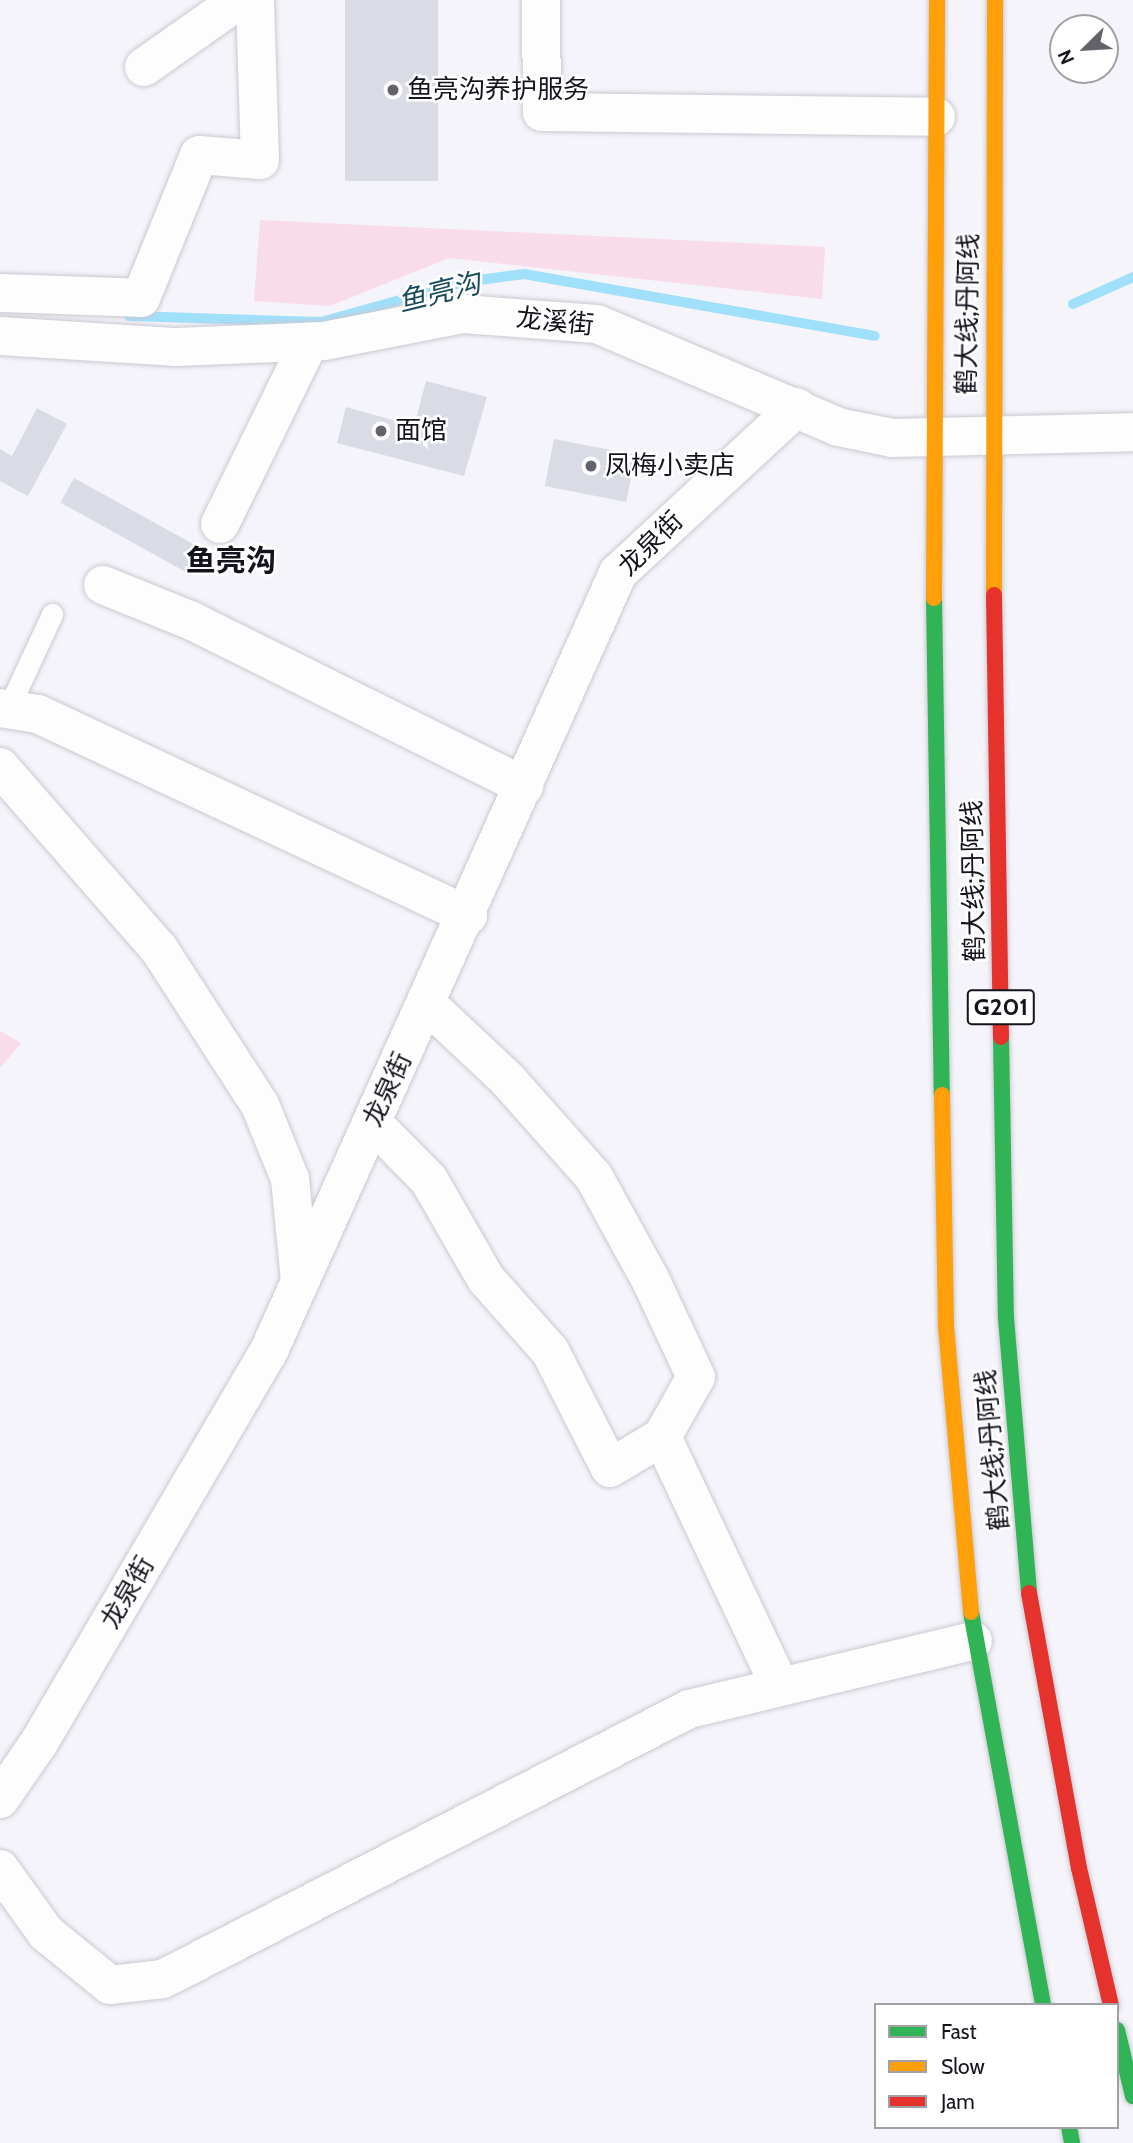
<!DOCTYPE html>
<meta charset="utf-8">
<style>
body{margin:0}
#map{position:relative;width:1133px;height:2143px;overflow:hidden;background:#f4f4fa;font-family:Cabin,"Noto Sans SC",sans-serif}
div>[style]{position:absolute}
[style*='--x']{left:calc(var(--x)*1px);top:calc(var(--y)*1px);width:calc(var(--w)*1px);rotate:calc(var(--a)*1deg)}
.green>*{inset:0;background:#f8dce9}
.stream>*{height:10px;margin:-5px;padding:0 5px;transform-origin:5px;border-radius:5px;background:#a1e0fa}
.building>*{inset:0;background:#d9dce5;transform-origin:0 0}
.roads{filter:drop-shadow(0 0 2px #cac9d1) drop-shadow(0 0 2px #cac9d1)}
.lane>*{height:21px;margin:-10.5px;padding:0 10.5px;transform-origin:10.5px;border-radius:10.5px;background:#fdfdfe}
.street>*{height:38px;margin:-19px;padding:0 19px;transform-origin:19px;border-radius:19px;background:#fdfdfe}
.fast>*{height:16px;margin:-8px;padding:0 8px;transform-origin:8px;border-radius:8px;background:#30b455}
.slow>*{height:16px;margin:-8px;padding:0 8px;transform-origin:8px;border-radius:8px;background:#ff9f0a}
.jam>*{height:16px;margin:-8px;padding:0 8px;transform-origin:8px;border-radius:8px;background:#e5322d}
.dots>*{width:19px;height:19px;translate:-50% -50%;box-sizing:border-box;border:4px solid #fff;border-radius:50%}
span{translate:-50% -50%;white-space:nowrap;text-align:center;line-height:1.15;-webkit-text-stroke:5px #fff;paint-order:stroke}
.shield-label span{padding:2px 5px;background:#fff;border:2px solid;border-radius:5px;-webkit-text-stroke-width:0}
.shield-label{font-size:24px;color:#15141e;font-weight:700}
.poi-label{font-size:26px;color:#15141e}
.left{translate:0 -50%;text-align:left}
.street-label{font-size:26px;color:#15141e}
.water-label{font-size:28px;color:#194d5e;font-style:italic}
.quarter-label{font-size:30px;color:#15141e;font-weight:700}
.legend{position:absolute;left:874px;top:2003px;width:245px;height:126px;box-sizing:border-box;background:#fff;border:2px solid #a1a1a5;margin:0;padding:9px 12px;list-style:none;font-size:21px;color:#15141e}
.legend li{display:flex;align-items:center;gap:14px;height:35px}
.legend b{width:35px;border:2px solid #a1a1a5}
.north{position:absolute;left:1049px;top:14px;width:70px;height:70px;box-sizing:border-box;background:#fff;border:2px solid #a1a1a5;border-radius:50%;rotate:246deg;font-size:19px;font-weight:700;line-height:28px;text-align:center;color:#15141e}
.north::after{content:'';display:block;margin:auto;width:24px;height:32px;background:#63626b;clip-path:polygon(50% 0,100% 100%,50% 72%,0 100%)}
</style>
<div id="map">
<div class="green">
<div style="clip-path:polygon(260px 220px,825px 247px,822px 299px,449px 258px,330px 306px,254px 301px)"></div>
<div style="clip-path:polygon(0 1031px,21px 1043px,0 1068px)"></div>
</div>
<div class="stream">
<div style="--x:1073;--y:304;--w:66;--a:-24.2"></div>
<div style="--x:129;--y:316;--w:192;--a:1.8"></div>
<div style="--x:321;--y:322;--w:148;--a:-15.6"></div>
<div style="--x:464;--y:282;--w:61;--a:-7.6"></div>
<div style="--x:524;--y:274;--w:356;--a:10"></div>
</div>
<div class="building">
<div style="left:345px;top:0;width:93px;height:181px"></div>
<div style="clip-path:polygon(426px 381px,487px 397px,464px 476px,337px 443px,346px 407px,414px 426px)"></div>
<div style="clip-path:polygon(37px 408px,67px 424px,28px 496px,0 481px,0 449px,12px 456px)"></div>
<div style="left:554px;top:439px;width:83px;height:48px;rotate:11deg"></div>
<div style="left:74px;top:478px;width:151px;height:28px;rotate:29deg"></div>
</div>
<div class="roads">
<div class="lane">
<div style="--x:8;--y:709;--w:105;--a:-65.1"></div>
</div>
<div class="street">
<div style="--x:541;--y:0;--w:112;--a:89.5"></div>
<div style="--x:542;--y:112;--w:394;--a:0.7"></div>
<div style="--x:144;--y:67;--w:116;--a:-35.2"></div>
<div style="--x:0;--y:293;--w:141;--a:2"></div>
<div style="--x:141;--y:298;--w:154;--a:-67.9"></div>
<div style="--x:199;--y:155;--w:61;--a:4.7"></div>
<div style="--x:260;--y:160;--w:160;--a:-91.8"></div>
<div style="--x:0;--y:336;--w:177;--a:3.6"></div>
<div style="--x:177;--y:347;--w:147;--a:-2.3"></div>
<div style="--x:324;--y:341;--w:142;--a:-11"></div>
<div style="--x:463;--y:314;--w:134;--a:4.3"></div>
<div style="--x:597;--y:324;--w:262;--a:23.1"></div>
<div style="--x:838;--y:427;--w:55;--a:11.5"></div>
<div style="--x:892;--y:438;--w:241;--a:-1.4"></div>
<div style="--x:220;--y:524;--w:203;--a:-63.9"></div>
<div style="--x:103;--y:585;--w:96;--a:22"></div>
<div style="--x:192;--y:621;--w:371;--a:26.4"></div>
<div style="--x:0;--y:708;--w:38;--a:9"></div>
<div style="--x:38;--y:714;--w:475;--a:25.1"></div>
<div style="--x:0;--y:767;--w:242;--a:48.9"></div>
<div style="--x:159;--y:949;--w:186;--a:57.1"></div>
<div style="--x:260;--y:1105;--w:80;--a:67.9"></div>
<div style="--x:290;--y:1179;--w:102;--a:84.4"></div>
<div style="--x:373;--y:1123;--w:80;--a:45.5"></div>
<div style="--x:429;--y:1180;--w:114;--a:60.1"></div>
<div style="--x:486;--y:1279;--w:96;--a:48.4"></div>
<div style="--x:550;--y:1351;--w:131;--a:62.9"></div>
<div style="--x:610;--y:1468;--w:61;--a:-30.8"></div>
<div style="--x:662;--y:1437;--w:69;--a:-60.5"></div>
<div style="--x:696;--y:1377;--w:108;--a:-115.1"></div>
<div style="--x:650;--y:1279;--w:116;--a:-118.8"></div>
<div style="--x:594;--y:1177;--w:130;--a:-131.6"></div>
<div style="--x:508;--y:1080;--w:111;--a:-136.8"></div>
<div style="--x:662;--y:1437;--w:274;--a:64.7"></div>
<div style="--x:0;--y:1799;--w:70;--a:-55.4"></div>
<div style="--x:40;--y:1741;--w:450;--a:-59.6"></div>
<div style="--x:268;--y:1353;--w:855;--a:-65.83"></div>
<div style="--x:618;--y:573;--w:244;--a:-42.8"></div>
<div style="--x:0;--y:1869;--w:79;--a:54.3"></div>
<div style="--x:46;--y:1933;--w:82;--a:39.1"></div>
<div style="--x:110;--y:1985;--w:53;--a:-6.5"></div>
<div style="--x:163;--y:1979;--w:591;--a:-27.17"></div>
<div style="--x:689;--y:1709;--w:292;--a:-13.5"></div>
</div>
<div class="fast">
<div style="--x:934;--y:598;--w:497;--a:89.1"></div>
<div style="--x:1001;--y:1037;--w:281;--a:89"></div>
<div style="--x:1006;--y:1318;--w:276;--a:85.2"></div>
<div style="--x:971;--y:1612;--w:400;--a:79.6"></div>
<div style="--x:1117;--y:2030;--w:68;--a:76.4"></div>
<div style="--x:1069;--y:2127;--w:16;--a:79"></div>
</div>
<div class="slow">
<div style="--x:994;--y:595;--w:595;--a:-89.9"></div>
<div style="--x:934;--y:598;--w:598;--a:-89.71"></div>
<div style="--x:942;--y:1095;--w:231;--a:89"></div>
<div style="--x:946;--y:1326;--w:287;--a:85"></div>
</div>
<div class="jam">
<div style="--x:994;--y:595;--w:442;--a:89.1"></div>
<div style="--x:1029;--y:1593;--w:280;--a:79.7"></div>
<div style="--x:1079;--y:1868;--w:141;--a:76.9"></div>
</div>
</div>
<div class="dots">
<div style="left:393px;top:90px;background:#63626b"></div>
<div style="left:381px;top:431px;background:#63626b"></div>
<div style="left:591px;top:466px;background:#63626b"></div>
</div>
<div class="shield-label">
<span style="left:1001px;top:1007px">G201</span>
</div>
<div class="poi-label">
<span class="left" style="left:407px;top:90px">鱼亮沟养护服务</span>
<span class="left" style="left:395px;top:431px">面馆</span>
<span class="left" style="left:605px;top:466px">凤梅小卖店</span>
</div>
<div class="street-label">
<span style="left:968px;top:314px;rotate:-89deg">鹤大线;丹阿线</span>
<span style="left:555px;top:322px;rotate:6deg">龙溪街</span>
<span style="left:651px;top:544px;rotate:-45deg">龙泉街</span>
<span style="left:974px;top:881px;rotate:-91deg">鹤大线;丹阿线</span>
<span style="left:388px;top:1090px;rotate:-65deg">龙泉街</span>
<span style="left:993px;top:1450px;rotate:-95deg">鹤大线;丹阿线</span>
<span style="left:128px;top:1593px;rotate:-60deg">龙泉街</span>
</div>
<div class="water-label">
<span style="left:439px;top:292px;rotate:-14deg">鱼亮沟</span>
</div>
<div class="quarter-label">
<span style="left:231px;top:561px">鱼亮沟</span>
</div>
<ul class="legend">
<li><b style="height:9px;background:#30b455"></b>Fast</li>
<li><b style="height:9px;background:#ff9f0a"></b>Slow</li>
<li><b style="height:9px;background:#e5322d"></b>Jam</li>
</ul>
<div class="north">N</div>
</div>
